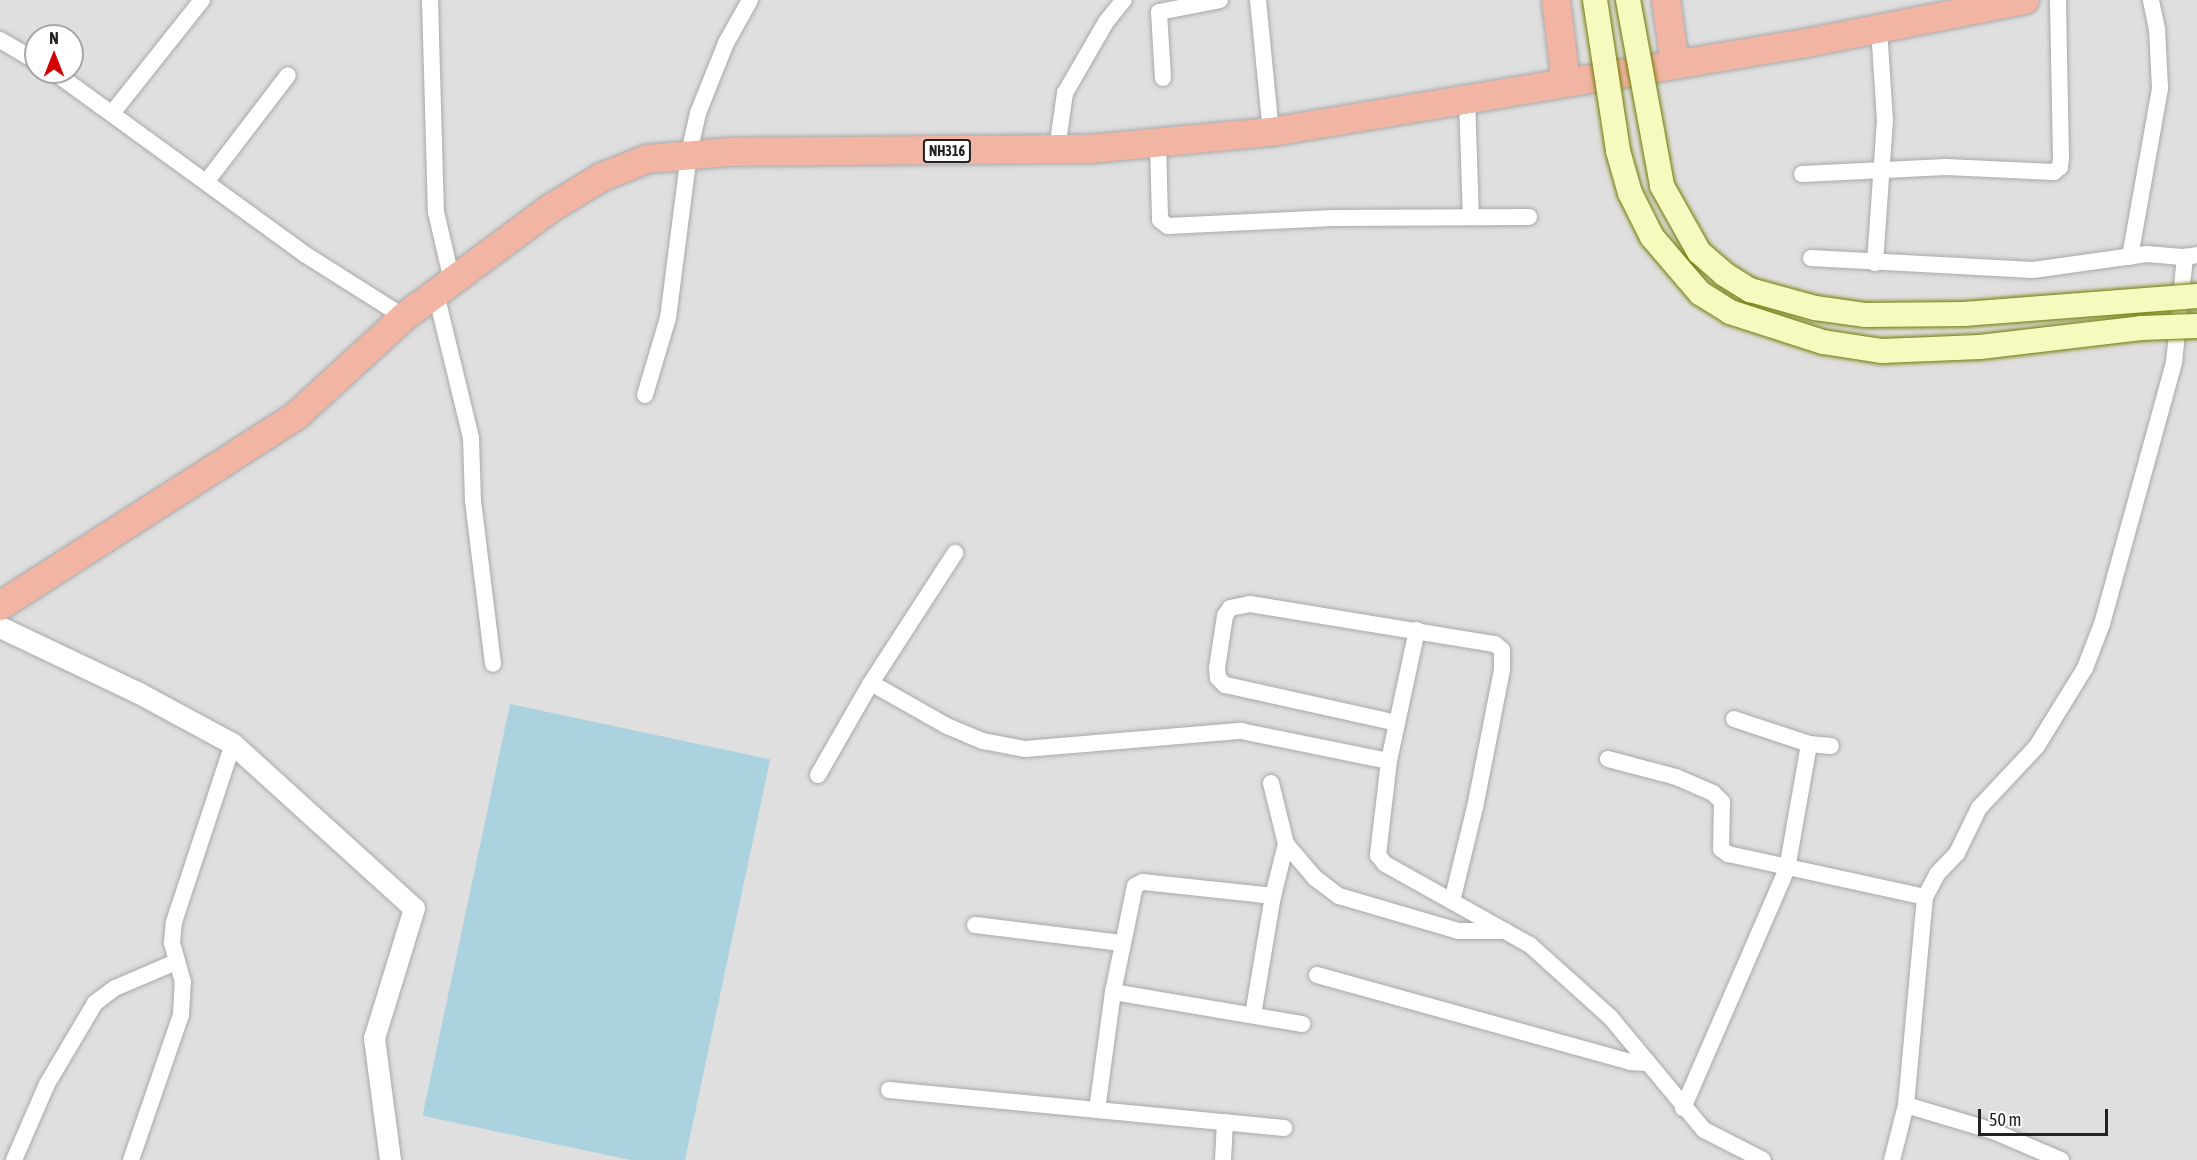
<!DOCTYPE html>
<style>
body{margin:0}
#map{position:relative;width:2197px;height:1160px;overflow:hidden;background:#f2efe9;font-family:"Asap Condensed",sans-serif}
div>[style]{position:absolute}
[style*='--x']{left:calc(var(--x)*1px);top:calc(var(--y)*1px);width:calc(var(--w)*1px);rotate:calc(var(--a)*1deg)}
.residential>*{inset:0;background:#e0dfdf}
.water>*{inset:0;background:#aad3df;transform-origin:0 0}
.roads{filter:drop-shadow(0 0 2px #a9a9a9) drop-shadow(0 0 2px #a9a9a9)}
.minor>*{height:16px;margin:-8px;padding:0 8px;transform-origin:8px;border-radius:8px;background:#fff}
.tertiary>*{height:21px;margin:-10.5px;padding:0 10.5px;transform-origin:10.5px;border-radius:10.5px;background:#fff}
.trunk>*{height:28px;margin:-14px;padding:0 14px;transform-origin:14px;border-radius:14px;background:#f2b4a3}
.bridges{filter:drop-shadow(0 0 2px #707d05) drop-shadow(0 0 2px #707d05)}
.secondary-bridge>*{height:24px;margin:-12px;padding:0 12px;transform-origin:12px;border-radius:12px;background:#f7fabf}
span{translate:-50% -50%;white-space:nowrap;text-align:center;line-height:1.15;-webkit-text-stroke:4.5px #fff;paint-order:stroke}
.shield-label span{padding:2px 4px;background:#fff;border:2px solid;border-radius:4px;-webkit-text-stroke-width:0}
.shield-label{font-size:14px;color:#222;font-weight:700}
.north{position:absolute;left:24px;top:24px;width:60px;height:60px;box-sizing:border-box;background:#fff;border:2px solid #a7a7a7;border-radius:50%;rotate:0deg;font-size:16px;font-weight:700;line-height:24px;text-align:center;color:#222}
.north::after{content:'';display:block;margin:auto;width:21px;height:27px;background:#d40000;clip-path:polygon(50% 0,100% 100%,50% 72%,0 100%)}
.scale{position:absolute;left:1978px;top:1109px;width:130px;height:27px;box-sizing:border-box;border:3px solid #222;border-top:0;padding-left:8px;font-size:18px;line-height:21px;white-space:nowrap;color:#222;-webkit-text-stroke:4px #fff;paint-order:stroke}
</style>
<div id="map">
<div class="residential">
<div style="clip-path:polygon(evenodd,0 0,2197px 0,2197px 1160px,0 1160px,0 0,36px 36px,72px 36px,72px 72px,36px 72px,36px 36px)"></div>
</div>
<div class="water">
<div style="left:510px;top:704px;width:266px;height:421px;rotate:12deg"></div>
</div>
<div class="roads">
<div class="minor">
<div style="--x:430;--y:0;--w:212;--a:88.4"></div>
<div style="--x:436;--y:212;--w:71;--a:76.9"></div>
<div style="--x:1258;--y:0;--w:133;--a:84.4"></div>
<div style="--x:0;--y:40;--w:42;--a:30.3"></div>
<div style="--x:54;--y:72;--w:311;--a:36"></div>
<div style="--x:306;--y:255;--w:116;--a:32.3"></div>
<div style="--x:1163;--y:78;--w:66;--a:-93.5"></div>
<div style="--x:1159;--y:12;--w:62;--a:-11.1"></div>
<div style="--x:1467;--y:99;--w:118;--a:88.1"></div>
<div style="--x:113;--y:112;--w:143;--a:-51.5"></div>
<div style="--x:1158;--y:142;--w:78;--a:88.5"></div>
<div style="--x:1160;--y:220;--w:10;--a:37"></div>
<div style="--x:1168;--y:226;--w:165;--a:-2.8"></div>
<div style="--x:1333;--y:218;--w:196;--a:-0.3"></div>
<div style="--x:1057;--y:149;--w:57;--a:-81.9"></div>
<div style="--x:1065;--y:93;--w:82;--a:-60"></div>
<div style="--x:1106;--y:22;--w:28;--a:-51"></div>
<div style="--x:1802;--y:174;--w:144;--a:-2.8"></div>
<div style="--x:1946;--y:167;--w:108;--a:2.7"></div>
<div style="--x:2054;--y:172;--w:8;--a:-40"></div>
<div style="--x:2060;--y:167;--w:9;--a:-84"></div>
<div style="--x:2061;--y:158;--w:158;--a:-91.1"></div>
<div style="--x:207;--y:181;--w:133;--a:-52.6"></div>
<div style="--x:2130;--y:257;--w:172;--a:-79.9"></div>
<div style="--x:2160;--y:88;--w:59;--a:-92.9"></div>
<div style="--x:2157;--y:29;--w:30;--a:-102"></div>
<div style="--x:1811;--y:258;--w:222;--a:3.1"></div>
<div style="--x:2033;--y:270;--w:115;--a:-8"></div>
<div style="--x:2147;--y:254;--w:38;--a:5"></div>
<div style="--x:1875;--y:263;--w:142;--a:-86"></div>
<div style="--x:1885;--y:121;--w:92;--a:-93.7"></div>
<div style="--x:436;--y:294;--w:148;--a:76.3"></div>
<div style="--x:471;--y:438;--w:63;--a:88.2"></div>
<div style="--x:473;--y:501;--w:164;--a:83"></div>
<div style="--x:645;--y:395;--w:80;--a:-73.4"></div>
<div style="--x:668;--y:318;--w:166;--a:-82.7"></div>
<div style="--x:689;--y:153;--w:41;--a:-77.3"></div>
<div style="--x:698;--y:113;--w:75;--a:-68.2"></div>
<div style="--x:726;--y:43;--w:49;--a:-60.8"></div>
<div style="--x:1417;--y:630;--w:134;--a:102.1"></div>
<div style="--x:1389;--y:761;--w:95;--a:96.7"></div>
<div style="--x:1378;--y:855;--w:11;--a:52"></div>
<div style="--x:1385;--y:864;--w:166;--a:29.2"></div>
<div style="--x:1530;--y:945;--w:109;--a:42"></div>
<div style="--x:1611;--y:1018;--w:146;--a:50.3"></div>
<div style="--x:1704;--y:1130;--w:66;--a:27"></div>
<div style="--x:871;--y:683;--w:87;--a:29.5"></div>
<div style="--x:947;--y:726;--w:39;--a:23"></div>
<div style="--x:983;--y:741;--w:43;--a:10.8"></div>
<div style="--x:1025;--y:749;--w:217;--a:-4.8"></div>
<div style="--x:1241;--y:731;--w:151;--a:11.5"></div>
<div style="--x:1734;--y:719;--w:79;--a:18.4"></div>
<div style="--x:1809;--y:744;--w:22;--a:5"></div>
<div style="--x:1397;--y:723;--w:176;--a:-167.5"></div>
<div style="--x:1225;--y:685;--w:10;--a:-135"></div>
<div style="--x:1218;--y:678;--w:10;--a:-96"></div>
<div style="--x:1217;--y:668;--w:53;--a:-81.3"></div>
<div style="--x:1225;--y:616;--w:9;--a:-58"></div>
<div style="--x:1230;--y:608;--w:20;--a:-11"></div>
<div style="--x:1250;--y:604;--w:248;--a:9.3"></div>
<div style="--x:1495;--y:644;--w:9;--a:41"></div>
<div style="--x:1502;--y:650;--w:20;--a:90"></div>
<div style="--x:1502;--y:670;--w:140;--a:101.1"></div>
<div style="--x:1475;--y:807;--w:97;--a:103.7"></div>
<div style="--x:1608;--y:759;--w:70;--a:14.8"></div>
<div style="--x:1676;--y:777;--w:40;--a:23.4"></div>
<div style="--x:1713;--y:793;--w:13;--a:45"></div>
<div style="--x:1722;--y:802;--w:47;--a:91.2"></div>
<div style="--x:1721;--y:849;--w:9;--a:36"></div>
<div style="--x:1728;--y:854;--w:202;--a:12.3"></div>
<div style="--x:818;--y:775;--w:106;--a:-60.1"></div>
<div style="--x:871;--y:683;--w:155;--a:-57.1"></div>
<div style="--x:1271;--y:783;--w:63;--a:76.2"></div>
<div style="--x:1286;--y:844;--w:45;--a:49.5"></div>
<div style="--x:1315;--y:878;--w:30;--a:37"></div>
<div style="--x:1339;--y:896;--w:125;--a:16.3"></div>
<div style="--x:1459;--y:931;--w:46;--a:0"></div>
<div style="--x:975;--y:925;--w:148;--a:7"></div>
<div style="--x:1317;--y:975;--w:325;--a:15.5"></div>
<div style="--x:1630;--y:1062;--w:17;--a:3"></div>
<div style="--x:1113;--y:992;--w:192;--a:9.6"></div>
<div style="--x:1253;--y:1015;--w:121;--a:-80.5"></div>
<div style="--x:1273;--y:896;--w:54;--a:-76"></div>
<div style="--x:889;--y:1090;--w:397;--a:5.5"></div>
<div style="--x:1906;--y:1105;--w:91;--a:16.6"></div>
<div style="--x:1993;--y:1131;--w:74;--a:23.1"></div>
<div style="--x:1683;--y:1108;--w:261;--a:-66.5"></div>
<div style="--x:1787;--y:869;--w:127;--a:-80"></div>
<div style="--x:1097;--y:1110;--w:119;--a:-82.3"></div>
<div style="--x:1113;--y:992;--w:108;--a:-78.3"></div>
<div style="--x:1135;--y:886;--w:9;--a:-27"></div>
<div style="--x:1143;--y:882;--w:131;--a:6.1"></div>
<div style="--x:14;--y:1160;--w:83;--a:-66.5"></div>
<div style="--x:47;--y:1084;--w:94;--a:-59.3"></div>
<div style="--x:95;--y:1003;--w:25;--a:-37"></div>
<div style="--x:115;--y:988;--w:66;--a:-23.1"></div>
<div style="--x:131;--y:1160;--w:153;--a:-71"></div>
<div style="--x:181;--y:1015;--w:33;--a:-87"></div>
<div style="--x:183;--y:982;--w:41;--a:-105.8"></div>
<div style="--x:172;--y:943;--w:21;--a:-85"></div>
<div style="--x:174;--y:922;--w:188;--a:-71.7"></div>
<div style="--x:1223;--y:1160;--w:38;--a:-87"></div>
<div style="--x:1892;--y:1160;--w:57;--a:-75.7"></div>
<div style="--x:1906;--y:1105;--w:209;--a:-84.8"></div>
<div style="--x:1925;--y:897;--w:26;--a:-62"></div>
<div style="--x:1937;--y:874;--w:29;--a:-46"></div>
<div style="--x:1957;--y:853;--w:50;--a:-63.9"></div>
<div style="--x:1979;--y:808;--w:85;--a:-46.9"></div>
<div style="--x:2037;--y:746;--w:92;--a:-58.4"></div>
<div style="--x:2085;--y:668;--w:47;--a:-68.9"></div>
<div style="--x:2102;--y:624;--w:272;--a:-74.6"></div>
<div style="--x:2174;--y:362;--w:106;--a:-84"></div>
<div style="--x:2185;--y:257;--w:12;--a:-9"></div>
</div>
<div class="tertiary">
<div style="--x:0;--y:627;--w:152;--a:25.4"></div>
<div style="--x:137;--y:692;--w:109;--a:28.4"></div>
<div style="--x:233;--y:744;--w:244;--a:42.2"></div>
<div style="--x:414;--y:908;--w:136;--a:107.1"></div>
<div style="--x:374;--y:1038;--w:123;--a:82.5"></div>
</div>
<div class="trunk">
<div style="--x:1556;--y:0;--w:83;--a:83"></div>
<div style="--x:1666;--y:0;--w:65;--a:82"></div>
<div style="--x:0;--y:606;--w:353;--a:-32.7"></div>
<div style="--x:297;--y:415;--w:145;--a:-42.5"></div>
<div style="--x:404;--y:317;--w:183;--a:-36.6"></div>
<div style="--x:551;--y:208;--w:60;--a:-31.3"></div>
<div style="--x:602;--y:177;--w:48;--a:-21.8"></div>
<div style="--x:647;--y:159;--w:81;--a:-4.9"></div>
<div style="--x:728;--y:152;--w:362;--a:-0.5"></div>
<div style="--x:1090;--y:149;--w:182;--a:-5.4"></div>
<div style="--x:1271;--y:132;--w:542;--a:-9.44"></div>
<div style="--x:1806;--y:43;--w:223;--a:-11.1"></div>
</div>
</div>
<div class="bridges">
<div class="secondary-bridge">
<div style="--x:1595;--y:0;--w:153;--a:81.3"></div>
<div style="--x:1618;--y:151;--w:44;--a:74.1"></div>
<div style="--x:1630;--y:193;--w:49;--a:63.4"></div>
<div style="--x:1652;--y:237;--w:74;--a:49.4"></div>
<div style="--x:1700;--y:293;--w:36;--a:32"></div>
<div style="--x:1730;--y:312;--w:98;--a:17.9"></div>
<div style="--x:1823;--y:342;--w:60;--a:8.7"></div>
<div style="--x:1882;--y:351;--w:98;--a:-2.3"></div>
<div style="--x:1980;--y:347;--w:162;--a:-6.7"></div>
<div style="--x:2141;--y:328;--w:56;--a:-2"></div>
<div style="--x:1628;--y:0;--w:189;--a:79.6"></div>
<div style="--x:1662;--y:186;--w:76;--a:60.7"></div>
<div style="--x:1699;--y:252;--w:33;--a:41"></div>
<div style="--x:1724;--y:274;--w:31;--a:32"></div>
<div style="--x:1750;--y:290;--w:67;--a:15.5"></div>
<div style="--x:1815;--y:308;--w:50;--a:8"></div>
<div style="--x:1865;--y:315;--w:99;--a:-0.6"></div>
<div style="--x:1964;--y:314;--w:234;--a:-4.4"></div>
</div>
</div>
<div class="shield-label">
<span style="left:947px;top:151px">NH316</span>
</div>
<div class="north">N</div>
<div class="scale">50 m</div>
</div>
